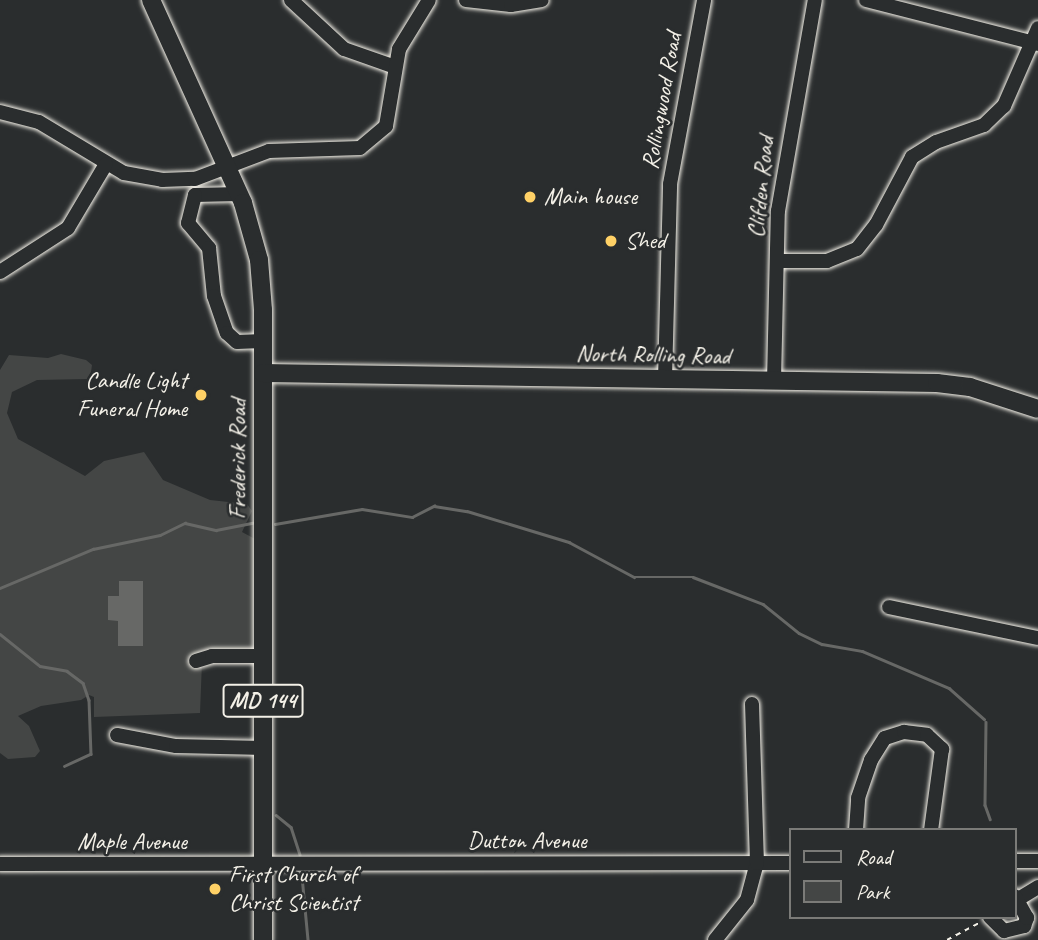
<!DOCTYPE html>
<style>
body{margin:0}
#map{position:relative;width:1038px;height:940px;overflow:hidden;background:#2a2d2e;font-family:Caveat,sans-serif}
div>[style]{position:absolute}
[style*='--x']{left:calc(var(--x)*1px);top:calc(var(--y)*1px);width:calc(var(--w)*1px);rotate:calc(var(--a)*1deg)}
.green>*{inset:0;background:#444645}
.water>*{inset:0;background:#676866}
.stream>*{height:2.5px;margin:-1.25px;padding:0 1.25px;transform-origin:1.25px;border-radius:1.25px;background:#676866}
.path>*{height:2px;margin-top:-1px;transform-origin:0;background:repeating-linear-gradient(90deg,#f4f1e8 0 5px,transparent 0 10px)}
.roads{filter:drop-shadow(0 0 2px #f4f1e8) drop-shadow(0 0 2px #f4f1e8)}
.minor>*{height:14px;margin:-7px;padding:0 7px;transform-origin:7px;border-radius:7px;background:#2a2d2e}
.major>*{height:18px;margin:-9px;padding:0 9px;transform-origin:9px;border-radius:9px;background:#2a2d2e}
.dots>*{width:19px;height:19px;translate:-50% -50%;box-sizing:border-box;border:4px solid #2a2d2e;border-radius:50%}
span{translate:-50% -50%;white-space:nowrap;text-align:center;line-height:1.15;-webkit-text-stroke:5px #2a2d2e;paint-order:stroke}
.shield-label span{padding:2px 5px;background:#2a2d2e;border:2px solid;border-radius:5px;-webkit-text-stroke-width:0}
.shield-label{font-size:23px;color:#f4f1e8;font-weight:700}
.street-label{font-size:24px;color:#f4f1e8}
.poi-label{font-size:24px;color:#f4f1e8}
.left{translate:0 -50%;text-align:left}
.right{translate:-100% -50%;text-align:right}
.legend{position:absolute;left:789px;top:828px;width:228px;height:91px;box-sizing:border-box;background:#2a2d2e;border:2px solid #7b7b78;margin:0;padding:9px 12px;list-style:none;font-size:21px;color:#f4f1e8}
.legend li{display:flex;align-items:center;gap:14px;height:35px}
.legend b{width:35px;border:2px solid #7b7b78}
</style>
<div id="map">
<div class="green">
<div style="clip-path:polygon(61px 354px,86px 360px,92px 365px,91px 372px,87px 379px,37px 380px,12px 392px,7px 413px,18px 439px,85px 476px,104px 461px,144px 452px,163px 480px,210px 500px,247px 504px,252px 511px,242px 532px,255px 539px,252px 664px,202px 662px,200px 713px,94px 717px,94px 697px,89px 695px,81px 700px,41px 706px,18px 716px,29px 726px,40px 751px,35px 757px,8px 759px,0 753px,0 370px,9px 355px,48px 358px)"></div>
</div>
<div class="water">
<div style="clip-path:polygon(119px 581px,143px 581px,143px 646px,118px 646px,118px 621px,108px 620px,108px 596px,119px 596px)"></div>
</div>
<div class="stream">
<div style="--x:275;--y:524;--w:88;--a:-9.8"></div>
<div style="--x:362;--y:509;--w:51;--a:9.1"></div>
<div style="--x:412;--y:517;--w:25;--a:-27"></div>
<div style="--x:434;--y:506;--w:33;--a:9"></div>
<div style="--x:467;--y:511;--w:107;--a:16.9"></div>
<div style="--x:569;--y:542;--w:74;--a:28.3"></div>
<div style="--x:634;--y:577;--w:59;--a:0"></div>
<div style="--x:693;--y:577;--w:75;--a:21.1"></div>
<div style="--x:763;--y:604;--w:46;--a:38.9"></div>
<div style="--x:799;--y:633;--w:25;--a:26"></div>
<div style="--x:822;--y:644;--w:41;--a:9.9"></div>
<div style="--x:862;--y:651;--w:95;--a:23"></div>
<div style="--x:949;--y:688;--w:47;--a:41.5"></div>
<div style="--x:0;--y:588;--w:101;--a:-22.8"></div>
<div style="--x:93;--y:549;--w:68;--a:-11.8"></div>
<div style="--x:160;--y:535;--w:28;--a:-26"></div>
<div style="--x:185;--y:523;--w:32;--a:13"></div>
<div style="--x:216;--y:530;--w:37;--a:-11"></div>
<div style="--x:0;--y:634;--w:51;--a:38.7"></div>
<div style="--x:40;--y:666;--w:27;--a:10"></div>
<div style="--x:67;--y:671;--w:20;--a:37"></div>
<div style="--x:83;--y:683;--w:18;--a:71"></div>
<div style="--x:89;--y:700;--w:54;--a:87.9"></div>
<div style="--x:91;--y:754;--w:29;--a:155"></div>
<div style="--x:986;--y:722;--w:83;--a:90.7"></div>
<div style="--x:985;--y:805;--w:15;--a:70"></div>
<div style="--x:276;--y:815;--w:19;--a:39"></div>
<div style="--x:291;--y:827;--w:29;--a:72"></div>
<div style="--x:302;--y:876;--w:64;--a:84.6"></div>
</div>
<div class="path">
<div style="--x:947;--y:940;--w:36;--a:-28"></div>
</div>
<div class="roads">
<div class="minor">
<div style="--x:291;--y:0;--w:72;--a:42.8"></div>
<div style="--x:344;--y:49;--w:54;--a:19.4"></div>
<div style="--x:466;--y:0;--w:45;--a:6.3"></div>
<div style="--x:511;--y:5;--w:31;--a:-9"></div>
<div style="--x:866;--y:0;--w:178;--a:14.3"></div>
<div style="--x:0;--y:112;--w:40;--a:14.4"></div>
<div style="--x:39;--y:122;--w:99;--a:31"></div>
<div style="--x:124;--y:173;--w:39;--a:10"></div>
<div style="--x:162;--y:180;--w:33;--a:-2"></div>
<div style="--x:195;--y:179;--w:79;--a:-20.7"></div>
<div style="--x:269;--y:151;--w:91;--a:-1.9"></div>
<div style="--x:360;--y:148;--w:34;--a:-40"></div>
<div style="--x:386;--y:126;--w:78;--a:-80.4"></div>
<div style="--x:399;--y:49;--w:57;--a:-58.5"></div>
<div style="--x:240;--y:194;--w:45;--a:178.7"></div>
<div style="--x:195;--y:195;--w:29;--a:104"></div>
<div style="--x:188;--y:223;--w:33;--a:50"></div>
<div style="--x:209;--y:248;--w:48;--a:84.1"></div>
<div style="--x:214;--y:296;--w:39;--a:71"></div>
<div style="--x:227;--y:333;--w:13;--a:42"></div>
<div style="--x:237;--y:342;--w:26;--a:-2"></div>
<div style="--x:777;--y:261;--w:50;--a:0"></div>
<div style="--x:827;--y:261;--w:32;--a:-22"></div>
<div style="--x:857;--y:249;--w:31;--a:-52"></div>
<div style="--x:876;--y:225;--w:77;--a:-62.1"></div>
<div style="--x:912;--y:157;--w:28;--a:-32"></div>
<div style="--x:936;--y:142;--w:51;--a:-19.5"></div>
<div style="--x:984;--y:125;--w:28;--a:-44"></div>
<div style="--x:1004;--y:106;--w:85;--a:-66.4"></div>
<div style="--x:0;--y:272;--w:81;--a:-32.9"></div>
<div style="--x:68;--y:228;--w:74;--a:-59.3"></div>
<div style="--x:665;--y:379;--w:195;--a:-88.5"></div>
<div style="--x:670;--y:184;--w:187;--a:-79.5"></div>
<div style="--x:774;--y:381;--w:170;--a:-88.7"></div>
<div style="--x:778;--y:211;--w:214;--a:-80.1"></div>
<div style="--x:889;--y:607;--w:152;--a:11.8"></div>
<div style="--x:196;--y:661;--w:17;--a:-17"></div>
<div style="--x:212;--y:656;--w:51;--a:0"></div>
<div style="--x:117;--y:735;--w:60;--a:10.6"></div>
<div style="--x:176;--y:746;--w:88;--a:1.3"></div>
<div style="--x:856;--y:830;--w:32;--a:-86"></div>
<div style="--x:858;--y:798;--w:40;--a:-71.1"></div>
<div style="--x:871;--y:760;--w:26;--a:-58"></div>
<div style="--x:885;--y:738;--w:20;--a:-18"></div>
<div style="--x:904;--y:732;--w:23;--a:7"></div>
<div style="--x:927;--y:735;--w:21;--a:43"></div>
<div style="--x:942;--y:749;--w:82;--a:97.7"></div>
<div style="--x:1015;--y:861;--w:23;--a:0"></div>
<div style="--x:0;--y:864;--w:791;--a:-0.07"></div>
<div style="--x:1015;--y:901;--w:27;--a:-31"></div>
<div style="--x:990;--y:917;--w:20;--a:45"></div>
<div style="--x:1004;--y:931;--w:21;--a:-14"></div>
<div style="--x:1024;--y:926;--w:9;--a:-69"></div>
<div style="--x:1027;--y:918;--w:25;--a:-119"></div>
<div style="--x:715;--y:940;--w:51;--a:-51.3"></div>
<div style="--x:747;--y:900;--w:38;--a:-75"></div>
<div style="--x:757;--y:863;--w:159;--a:-91.8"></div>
</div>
<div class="major">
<div style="--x:151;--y:0;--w:223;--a:65.6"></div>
<div style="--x:243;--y:203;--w:59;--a:74.3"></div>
<div style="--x:259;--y:260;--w:50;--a:85.4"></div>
<div style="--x:263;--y:310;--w:630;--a:90"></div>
<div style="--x:263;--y:373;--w:674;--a:0.85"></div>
<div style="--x:937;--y:383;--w:33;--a:7"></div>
<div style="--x:970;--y:387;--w:71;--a:17.9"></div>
</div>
</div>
<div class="dots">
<div style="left:530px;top:197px;background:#ffd166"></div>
<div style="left:611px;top:241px;background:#ffd166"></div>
<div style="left:201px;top:395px;background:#ffd166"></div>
<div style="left:215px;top:889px;background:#ffd166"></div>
</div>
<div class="shield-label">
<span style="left:263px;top:701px">MD 144</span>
</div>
<div class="street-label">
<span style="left:662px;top:101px;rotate:-80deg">Rollingwood Road</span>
<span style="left:761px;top:187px;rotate:-84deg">Clifden Road</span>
<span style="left:653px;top:355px;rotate:1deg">North Rolling Road</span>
<span style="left:238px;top:459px;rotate:-90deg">Frederick Road</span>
<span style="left:527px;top:841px">Dutton Avenue</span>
<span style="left:132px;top:842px">Maple Avenue</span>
</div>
<div class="poi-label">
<span class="left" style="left:544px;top:197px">Main house</span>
<span class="left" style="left:625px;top:241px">Shed</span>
<span class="right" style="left:187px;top:395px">Candle Light<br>Funeral Home</span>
<span class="left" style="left:229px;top:889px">First Church of<br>Christ Scientist</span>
</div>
<ul class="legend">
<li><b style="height:9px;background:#2a2d2e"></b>Road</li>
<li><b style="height:19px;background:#444645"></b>Park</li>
</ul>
</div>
